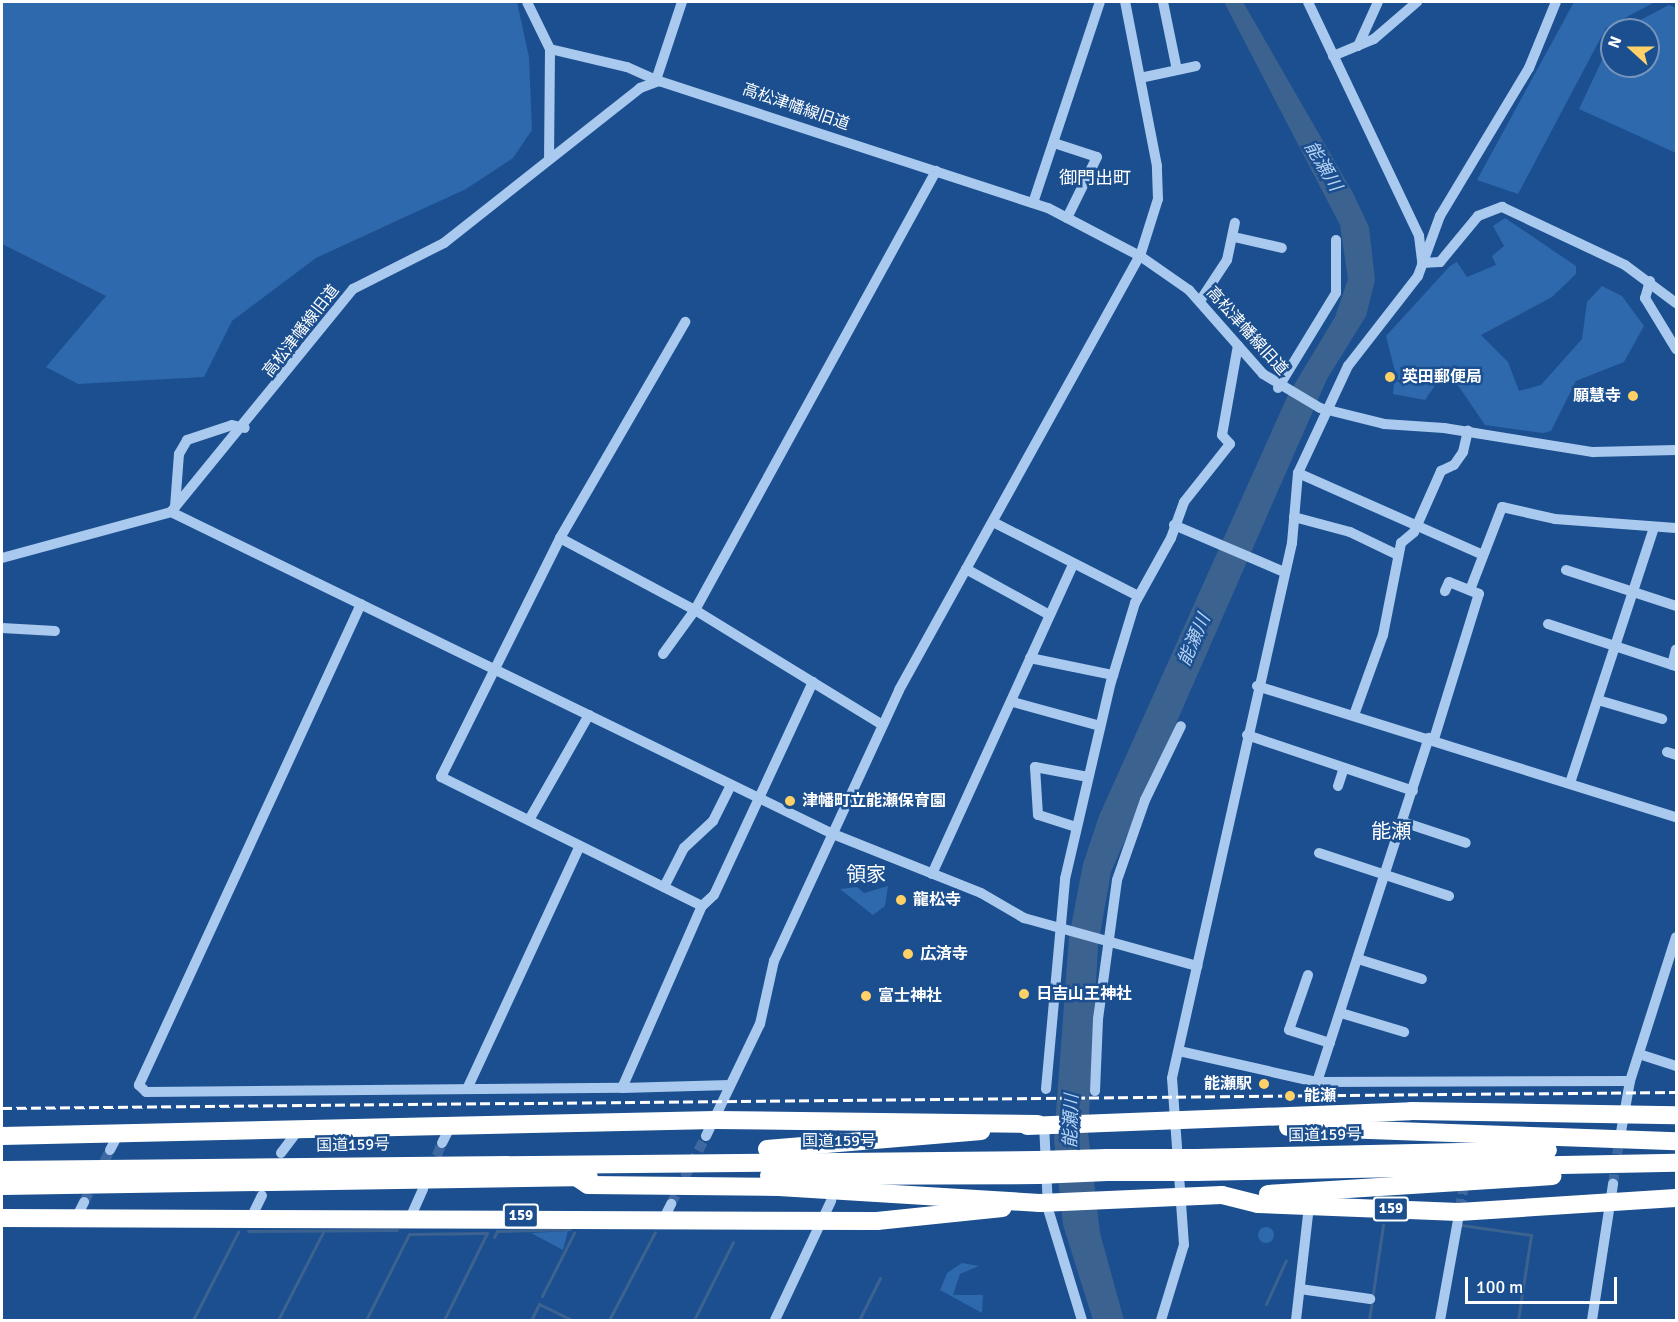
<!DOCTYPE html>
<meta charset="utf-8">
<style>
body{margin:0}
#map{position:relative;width:1678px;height:1322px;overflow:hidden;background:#1b4f8f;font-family:Signika,"Noto Sans JP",sans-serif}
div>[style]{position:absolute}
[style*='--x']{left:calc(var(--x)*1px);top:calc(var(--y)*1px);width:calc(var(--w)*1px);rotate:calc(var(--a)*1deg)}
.green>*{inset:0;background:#2e69ad}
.round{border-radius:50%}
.water>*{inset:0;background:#3c6290}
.stream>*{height:3px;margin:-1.5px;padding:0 1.5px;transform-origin:1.5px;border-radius:1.5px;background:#3c6290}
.minor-tunnel>*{height:10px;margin-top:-5px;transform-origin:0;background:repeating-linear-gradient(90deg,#3d69a0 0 10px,transparent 0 15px)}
.minor>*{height:10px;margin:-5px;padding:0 5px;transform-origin:5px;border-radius:5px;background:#a9c9ee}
.highway>*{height:18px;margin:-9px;padding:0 9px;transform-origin:9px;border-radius:9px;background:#fff}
.rail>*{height:3px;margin-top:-1.5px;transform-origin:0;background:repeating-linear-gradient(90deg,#fff 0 10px,transparent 0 14.5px)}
.highway-bridge>*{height:18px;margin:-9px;padding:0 9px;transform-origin:9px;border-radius:9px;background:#fff}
.dots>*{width:16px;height:16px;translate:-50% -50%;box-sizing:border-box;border:3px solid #1b4f8f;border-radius:50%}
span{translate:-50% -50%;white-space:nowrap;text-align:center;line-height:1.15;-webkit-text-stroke:5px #1b4f8f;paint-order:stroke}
.shield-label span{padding:2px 4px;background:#1b4f8f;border:2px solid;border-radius:4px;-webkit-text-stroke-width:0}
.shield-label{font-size:15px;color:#fff;font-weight:700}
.street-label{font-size:16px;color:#fff}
.poi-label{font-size:16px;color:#fff;font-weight:700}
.left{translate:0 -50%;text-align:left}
.right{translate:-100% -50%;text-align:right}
.water-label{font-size:18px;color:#b5d3f5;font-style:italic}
.neighbourhood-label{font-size:18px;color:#fff}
.quarter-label{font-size:20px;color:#fff}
.frame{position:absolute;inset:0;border:3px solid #fff;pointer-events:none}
.north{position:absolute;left:1600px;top:18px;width:60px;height:60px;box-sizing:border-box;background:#1b4f8f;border:2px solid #7695bc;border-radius:50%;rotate:291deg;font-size:16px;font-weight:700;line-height:24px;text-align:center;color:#fff}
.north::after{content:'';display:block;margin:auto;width:21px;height:27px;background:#ffd166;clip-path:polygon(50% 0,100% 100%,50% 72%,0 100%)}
.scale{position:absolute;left:1465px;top:1277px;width:152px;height:27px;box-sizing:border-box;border:3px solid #fff;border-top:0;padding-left:8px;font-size:18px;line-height:21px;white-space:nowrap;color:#fff;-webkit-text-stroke:4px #1b4f8f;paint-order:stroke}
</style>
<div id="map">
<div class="green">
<div style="clip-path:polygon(2px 2px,517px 2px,529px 57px,532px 130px,513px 158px,466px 189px,316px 258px,232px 321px,204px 377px,78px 384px,46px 367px,106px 296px,2px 244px)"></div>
<div style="clip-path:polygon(1574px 2px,1655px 2px,1606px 28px,1518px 194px,1477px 180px)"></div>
<div style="clip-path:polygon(1669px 5px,1676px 8px,1676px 153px,1579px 109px,1612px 39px,1612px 66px,1648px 66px,1648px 30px,1621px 30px)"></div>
<div style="clip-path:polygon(1505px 218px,1576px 266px,1576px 274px,1552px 297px,1481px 335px,1508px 362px,1519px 391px,1541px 385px,1582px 339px,1587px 302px,1602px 286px,1622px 296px,1644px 326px,1624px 362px,1576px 381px,1551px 431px,1543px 433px,1485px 425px,1451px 375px,1438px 381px,1425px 400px,1393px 394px,1395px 372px,1386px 336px,1450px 266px,1457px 262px,1467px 277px,1496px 265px,1492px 256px,1504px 246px,1493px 226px)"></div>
<div style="clip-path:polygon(888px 886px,885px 906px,873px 915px,840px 889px,857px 887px,864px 893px)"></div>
<div class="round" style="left:1258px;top:1227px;width:16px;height:16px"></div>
<div style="clip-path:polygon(568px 1231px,563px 1250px,531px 1233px)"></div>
<div style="clip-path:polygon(962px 1263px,979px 1266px,960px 1274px,953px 1295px,983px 1295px,982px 1313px,940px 1290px,947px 1273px)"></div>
</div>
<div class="water">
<div style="clip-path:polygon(1224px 2px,1243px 2px,1353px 193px,1369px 227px,1375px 280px,1366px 316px,1327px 379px,1111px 872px,1098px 946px,1088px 1132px,1100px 1233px,1124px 1320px,1093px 1320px,1063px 1225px,1054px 1140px,1069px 937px,1083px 864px,1099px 816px,1288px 395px,1335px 317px,1348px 279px,1340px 225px)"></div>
</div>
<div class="stream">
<div style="--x:1461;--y:1225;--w:71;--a:8.1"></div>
<div style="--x:1531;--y:1235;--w:86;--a:98.7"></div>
<div style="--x:248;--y:1231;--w:149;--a:-0.4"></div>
<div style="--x:494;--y:1237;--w:7;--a:-63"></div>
<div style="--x:497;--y:1231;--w:73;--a:-1.6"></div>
<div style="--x:542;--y:1296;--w:71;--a:-63.1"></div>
<div style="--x:1266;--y:1304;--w:48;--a:-65.6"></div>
<div style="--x:193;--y:1320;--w:99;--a:-62.9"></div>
<div style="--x:278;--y:1320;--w:101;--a:-62.9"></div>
<div style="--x:366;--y:1320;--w:96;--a:-63.4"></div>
<div style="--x:409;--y:1234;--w:78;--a:-0.7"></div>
<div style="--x:487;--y:1233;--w:97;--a:116.3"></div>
<div style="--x:531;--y:1320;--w:18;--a:-63"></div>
<div style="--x:539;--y:1304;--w:37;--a:26"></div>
<div style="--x:609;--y:1320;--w:99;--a:-62.4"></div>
<div style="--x:694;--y:1320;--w:87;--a:-63.4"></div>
<div style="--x:859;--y:1320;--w:47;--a:-63.4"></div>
<div style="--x:1369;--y:1320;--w:96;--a:-81.6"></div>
</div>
<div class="minor-tunnel">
<div style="--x:431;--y:1170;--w:29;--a:-68"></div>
<div style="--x:1613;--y:1184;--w:50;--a:-82"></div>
<div style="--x:84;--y:1202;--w:58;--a:-63.4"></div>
<div style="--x:671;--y:1204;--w:76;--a:-62.8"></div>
<div style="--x:1460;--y:1209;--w:33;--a:-81"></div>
</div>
<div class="minor">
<div style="--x:527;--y:2;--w:52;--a:63.9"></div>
<div style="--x:550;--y:49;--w:108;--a:90.5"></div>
<div style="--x:1163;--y:2;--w:69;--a:78.4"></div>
<div style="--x:1308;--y:2;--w:259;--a:64.6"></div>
<div style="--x:1419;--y:236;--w:24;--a:83"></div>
<div style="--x:1358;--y:46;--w:48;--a:-65.6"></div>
<div style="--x:550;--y:49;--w:79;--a:13.2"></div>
<div style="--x:627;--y:67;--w:35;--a:24"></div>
<div style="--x:1333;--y:56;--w:44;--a:-22.5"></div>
<div style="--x:1374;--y:39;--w:57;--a:-40.7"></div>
<div style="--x:657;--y:77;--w:79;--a:-71.6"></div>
<div style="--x:1140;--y:78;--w:57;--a:-12.1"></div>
<div style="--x:1054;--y:143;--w:45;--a:18"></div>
<div style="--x:1097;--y:157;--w:68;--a:116.2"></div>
<div style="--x:1033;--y:203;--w:212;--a:-71.6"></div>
<div style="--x:1234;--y:237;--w:49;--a:12.9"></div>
<div style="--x:1422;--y:263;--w:18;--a:-3"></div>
<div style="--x:1440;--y:262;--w:60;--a:-50.4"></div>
<div style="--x:1478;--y:216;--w:26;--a:-21"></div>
<div style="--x:1502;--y:207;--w:136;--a:25.2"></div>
<div style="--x:1625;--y:265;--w:64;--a:36.7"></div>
<div style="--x:1650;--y:281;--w:18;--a:106"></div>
<div style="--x:1645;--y:298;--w:60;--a:58.7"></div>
<div style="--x:1200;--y:301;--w:49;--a:-56.6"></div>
<div style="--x:1227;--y:260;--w:38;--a:-78"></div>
<div style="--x:1278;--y:388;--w:111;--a:-58.6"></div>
<div style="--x:1336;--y:293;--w:53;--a:-90"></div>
<div style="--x:1298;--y:473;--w:200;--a:23.9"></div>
<div style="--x:175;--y:507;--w:53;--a:-85.7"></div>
<div style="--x:179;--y:454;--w:16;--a:-60"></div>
<div style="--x:187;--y:440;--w:47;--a:-18.4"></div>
<div style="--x:232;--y:425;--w:13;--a:13"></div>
<div style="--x:171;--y:512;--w:736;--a:25.94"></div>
<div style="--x:833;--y:834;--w:159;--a:21.7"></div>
<div style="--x:981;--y:893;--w:50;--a:30.2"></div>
<div style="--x:1024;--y:918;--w:180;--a:15.5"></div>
<div style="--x:1294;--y:517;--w:58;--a:15"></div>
<div style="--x:1350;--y:532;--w:53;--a:25.6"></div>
<div style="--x:993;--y:522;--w:163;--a:27"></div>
<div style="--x:1174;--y:525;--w:120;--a:23.1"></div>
<div style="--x:560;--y:538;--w:250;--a:-59.9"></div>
<div style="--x:2;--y:558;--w:175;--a:-15.2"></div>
<div style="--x:171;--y:512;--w:288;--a:-50.8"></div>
<div style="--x:353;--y:289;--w:102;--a:-26.8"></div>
<div style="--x:444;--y:243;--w:250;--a:-38.3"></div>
<div style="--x:640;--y:88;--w:20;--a:-20"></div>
<div style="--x:659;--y:81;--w:409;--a:18.1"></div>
<div style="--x:1048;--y:208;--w:104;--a:27.6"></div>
<div style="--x:1140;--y:256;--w:60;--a:34.8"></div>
<div style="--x:1189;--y:290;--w:112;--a:48.6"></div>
<div style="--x:1263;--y:374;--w:66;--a:30.8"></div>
<div style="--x:1320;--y:408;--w:66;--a:14"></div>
<div style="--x:1384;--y:424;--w:60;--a:3.8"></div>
<div style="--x:1444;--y:428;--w:151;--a:9.2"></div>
<div style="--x:1593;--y:452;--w:83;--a:-1.4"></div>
<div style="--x:966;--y:569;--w:94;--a:28.8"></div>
<div style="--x:1566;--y:570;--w:116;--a:18.1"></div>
<div style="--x:1470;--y:590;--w:89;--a:-68.9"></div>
<div style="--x:1502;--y:507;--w:54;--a:12.8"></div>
<div style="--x:1555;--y:519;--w:121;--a:4.3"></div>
<div style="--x:361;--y:604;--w:530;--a:114.78"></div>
<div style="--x:139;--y:1085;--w:10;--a:45"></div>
<div style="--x:146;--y:1092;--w:476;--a:-0.5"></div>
<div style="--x:622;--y:1088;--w:199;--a:-66.3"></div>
<div style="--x:702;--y:906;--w:291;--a:-153.7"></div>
<div style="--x:441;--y:777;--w:267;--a:-63.5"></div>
<div style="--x:560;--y:538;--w:153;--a:28.1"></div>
<div style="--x:695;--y:610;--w:220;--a:31.5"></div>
<div style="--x:1548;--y:624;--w:135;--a:18.2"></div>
<div style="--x:2;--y:628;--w:53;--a:3.2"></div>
<div style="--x:663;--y:654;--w:54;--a:-54"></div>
<div style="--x:695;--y:610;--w:501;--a:-61.23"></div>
<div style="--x:1030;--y:658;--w:85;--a:11.6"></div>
<div style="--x:1672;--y:665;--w:16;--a:-76"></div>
<div style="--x:1257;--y:686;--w:439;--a:17.4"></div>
<div style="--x:1598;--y:700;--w:67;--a:16.5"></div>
<div style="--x:1013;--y:702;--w:90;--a:15.4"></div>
<div style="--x:1354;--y:715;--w:85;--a:-70.1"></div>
<div style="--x:1383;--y:635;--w:94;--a:-78.9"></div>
<div style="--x:1401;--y:543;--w:17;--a:-40"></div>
<div style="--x:1414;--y:532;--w:67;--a:-66.1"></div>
<div style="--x:1441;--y:471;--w:14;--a:-25"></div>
<div style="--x:1454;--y:465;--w:16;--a:-55"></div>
<div style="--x:1463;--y:452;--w:22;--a:-77"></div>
<div style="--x:1247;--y:735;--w:175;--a:18.6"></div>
<div style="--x:1434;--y:739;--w:152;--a:-72.8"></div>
<div style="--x:1479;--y:594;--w:32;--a:-158"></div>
<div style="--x:1449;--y:582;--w:10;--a:114"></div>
<div style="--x:1667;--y:752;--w:9;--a:18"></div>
<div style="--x:1570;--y:783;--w:269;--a:-71.8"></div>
<div style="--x:1338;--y:786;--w:19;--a:-72"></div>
<div style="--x:529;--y:820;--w:121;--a:-60.3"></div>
<div style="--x:1403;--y:822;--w:66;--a:18.4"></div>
<div style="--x:1076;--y:827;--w:40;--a:-162"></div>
<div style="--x:1038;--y:815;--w:48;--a:-93.6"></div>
<div style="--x:1035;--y:767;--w:54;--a:10.7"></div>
<div style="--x:1319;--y:853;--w:137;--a:18.3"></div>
<div style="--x:932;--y:874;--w:337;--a:-65.5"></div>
<div style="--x:664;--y:887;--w:44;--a:-62.9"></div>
<div style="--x:684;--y:848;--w:40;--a:-43"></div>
<div style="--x:713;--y:821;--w:40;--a:-63.4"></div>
<div style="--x:702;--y:906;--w:16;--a:-43"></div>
<div style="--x:714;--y:895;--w:235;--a:-65.1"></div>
<div style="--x:1358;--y:959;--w:67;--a:17.4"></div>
<div style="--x:1308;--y:975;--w:58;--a:109.1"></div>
<div style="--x:1289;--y:1030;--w:43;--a:17.6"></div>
<div style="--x:1341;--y:1013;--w:66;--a:16.8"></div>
<div style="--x:1179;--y:1051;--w:141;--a:12.7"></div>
<div style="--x:1317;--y:1082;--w:362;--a:-72"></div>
<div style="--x:1639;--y:1054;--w:39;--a:18"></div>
<div style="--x:1317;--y:1082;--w:313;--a:-0.2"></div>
<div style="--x:622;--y:1088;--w:108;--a:-1.6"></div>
<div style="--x:467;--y:1089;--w:268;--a:-65.1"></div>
<div style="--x:1046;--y:1089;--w:211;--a:-84.8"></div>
<div style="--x:1065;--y:879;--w:202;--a:-76.9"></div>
<div style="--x:1111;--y:682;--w:83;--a:-73.1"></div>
<div style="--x:1135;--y:603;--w:74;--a:-61"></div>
<div style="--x:1171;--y:538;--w:38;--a:-70"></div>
<div style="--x:1184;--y:502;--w:74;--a:-51.6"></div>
<div style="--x:1230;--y:444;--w:12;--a:-132"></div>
<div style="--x:1222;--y:435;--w:91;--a:-79.9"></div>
<div style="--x:1095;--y:1091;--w:72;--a:-87.6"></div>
<div style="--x:1098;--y:1019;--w:140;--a:-82.2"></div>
<div style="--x:1117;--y:880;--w:85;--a:-70.7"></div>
<div style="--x:1145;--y:800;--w:82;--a:-64.1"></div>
<div style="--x:1044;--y:1123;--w:86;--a:87.3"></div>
<div style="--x:1048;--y:1209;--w:116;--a:73"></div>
<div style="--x:1621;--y:1132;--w:52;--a:-80"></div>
<div style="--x:1630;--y:1081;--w:151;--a:-72.3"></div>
<div style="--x:706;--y:1136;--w:124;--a:-64.3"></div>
<div style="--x:760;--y:1024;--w:65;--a:-77.5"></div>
<div style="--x:774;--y:961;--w:298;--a:-65.2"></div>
<div style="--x:899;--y:690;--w:496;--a:-61"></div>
<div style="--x:1140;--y:256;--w:60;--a:-72.5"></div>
<div style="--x:1158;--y:199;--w:33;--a:-92"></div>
<div style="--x:1157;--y:166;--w:167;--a:-101"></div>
<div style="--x:442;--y:1143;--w:16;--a:-63"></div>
<div style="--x:110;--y:1150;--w:19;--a:-62"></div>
<div style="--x:281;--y:1153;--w:26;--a:-53"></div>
<div style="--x:411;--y:1216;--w:30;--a:-66"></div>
<div style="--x:76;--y:1218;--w:18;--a:-63"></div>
<div style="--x:251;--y:1218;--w:25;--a:-64"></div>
<div style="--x:664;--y:1218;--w:16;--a:-63"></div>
<div style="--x:1300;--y:1289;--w:71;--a:8.1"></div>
<div style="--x:775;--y:1320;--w:132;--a:-64.8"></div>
<div style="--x:1161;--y:1320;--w:78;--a:-73"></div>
<div style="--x:1184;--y:1245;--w:167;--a:-94.1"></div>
<div style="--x:1172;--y:1078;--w:548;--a:-77.36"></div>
<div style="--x:1292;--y:543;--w:70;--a:-85.1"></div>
<div style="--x:1298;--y:473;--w:118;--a:-65"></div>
<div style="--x:1348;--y:366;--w:114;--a:-52.1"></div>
<div style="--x:1418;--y:276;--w:64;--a:-69.9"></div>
<div style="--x:1440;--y:216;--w:173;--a:-59"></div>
<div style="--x:1529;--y:68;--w:71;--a:-67.8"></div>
<div style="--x:1296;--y:1320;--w:115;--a:-83.5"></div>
<div style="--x:1440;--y:1320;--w:113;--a:-79.8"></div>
<div style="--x:1592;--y:1320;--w:138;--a:-81.2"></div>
</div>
<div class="highway">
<div style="--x:1027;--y:1126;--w:384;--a:-2.2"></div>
<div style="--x:1411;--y:1111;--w:265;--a:0.9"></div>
<div style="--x:1288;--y:1127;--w:388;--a:2.1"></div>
<div style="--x:2;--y:1136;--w:713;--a:-1.29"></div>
<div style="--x:715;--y:1120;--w:323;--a:0.7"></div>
<div style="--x:767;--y:1149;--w:215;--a:-4.8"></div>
<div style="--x:1107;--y:1158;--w:56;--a:0"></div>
<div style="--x:1196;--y:1158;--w:352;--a:-1.3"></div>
<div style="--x:2;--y:1170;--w:1035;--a:-0.55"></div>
<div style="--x:1107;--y:1172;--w:57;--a:0"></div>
<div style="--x:1196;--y:1172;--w:480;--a:-1.1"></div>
<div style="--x:769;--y:1176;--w:269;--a:-0.2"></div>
<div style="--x:576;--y:1177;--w:14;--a:34"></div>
<div style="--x:588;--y:1185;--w:191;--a:0.6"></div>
<div style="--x:779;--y:1187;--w:261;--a:3.5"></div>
<div style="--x:1040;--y:1203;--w:182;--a:-2.5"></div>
<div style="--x:1222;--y:1195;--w:37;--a:14"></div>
<div style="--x:1258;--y:1204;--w:201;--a:2.3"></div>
<div style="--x:1459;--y:1212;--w:217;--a:-3.7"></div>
<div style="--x:2;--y:1186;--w:587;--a:-0.88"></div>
<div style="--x:1268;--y:1194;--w:285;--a:-3.6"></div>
<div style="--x:2;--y:1218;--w:875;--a:0.2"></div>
<div style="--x:877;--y:1221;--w:126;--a:-5.9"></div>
</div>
<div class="rail">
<div style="--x:2;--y:1108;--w:1674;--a:-0.55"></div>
</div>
<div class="highway-bridge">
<div style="--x:1163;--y:1158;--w:33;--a:0"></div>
<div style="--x:1037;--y:1160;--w:70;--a:-1.6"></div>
<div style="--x:1164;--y:1172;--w:32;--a:0"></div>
<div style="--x:1038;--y:1175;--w:69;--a:-2.5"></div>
</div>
<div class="dots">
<div style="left:1390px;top:377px;background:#ffd166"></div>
<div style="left:1633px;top:396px;background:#ffd166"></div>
<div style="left:790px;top:801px;background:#ffd166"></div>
<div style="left:901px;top:900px;background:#ffd166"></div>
<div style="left:908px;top:954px;background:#ffd166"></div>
<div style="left:1024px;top:994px;background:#ffd166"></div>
<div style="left:866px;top:996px;background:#ffd166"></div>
<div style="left:1264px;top:1084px;background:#ffd166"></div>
<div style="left:1290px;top:1096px;background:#ffd166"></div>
</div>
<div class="shield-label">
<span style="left:1391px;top:1209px">159</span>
<span style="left:521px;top:1216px">159</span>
</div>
<div class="street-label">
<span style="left:796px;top:107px;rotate:19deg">高松津幡線旧道</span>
<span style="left:301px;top:331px;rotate:-52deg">高松津幡線旧道</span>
<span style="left:1247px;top:331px;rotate:48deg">高松津幡線旧道</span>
<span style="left:1325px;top:1135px;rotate:-1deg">国道159号</span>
<span style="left:839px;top:1141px">国道159号</span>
<span style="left:353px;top:1145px;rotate:-1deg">国道159号</span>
</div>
<div class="poi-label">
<span class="left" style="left:1402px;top:377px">英田郵便局</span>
<span class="right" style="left:1621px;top:396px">願慧寺</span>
<span class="left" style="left:802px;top:801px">津幡町立能瀬保育園</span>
<span class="left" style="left:913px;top:900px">龍松寺</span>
<span class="left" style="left:920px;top:954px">広済寺</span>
<span class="left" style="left:1036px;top:994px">日吉山王神社</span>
<span class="left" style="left:878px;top:996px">富士神社</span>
<span class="right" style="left:1252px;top:1084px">能瀬駅</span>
<span class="left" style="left:1304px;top:1096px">能瀬</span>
</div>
<div class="water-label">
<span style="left:1323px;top:166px;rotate:59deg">能瀬川</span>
<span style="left:1194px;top:640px;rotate:-66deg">能瀬川</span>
<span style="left:1071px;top:1121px;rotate:-88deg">能瀬川</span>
</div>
<div class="neighbourhood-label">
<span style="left:1095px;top:178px">御門出町</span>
</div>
<div class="quarter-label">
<span style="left:1391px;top:831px">能瀬</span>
<span style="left:866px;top:874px">領家</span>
</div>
<div class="frame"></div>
<div class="north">N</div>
<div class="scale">100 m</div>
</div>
